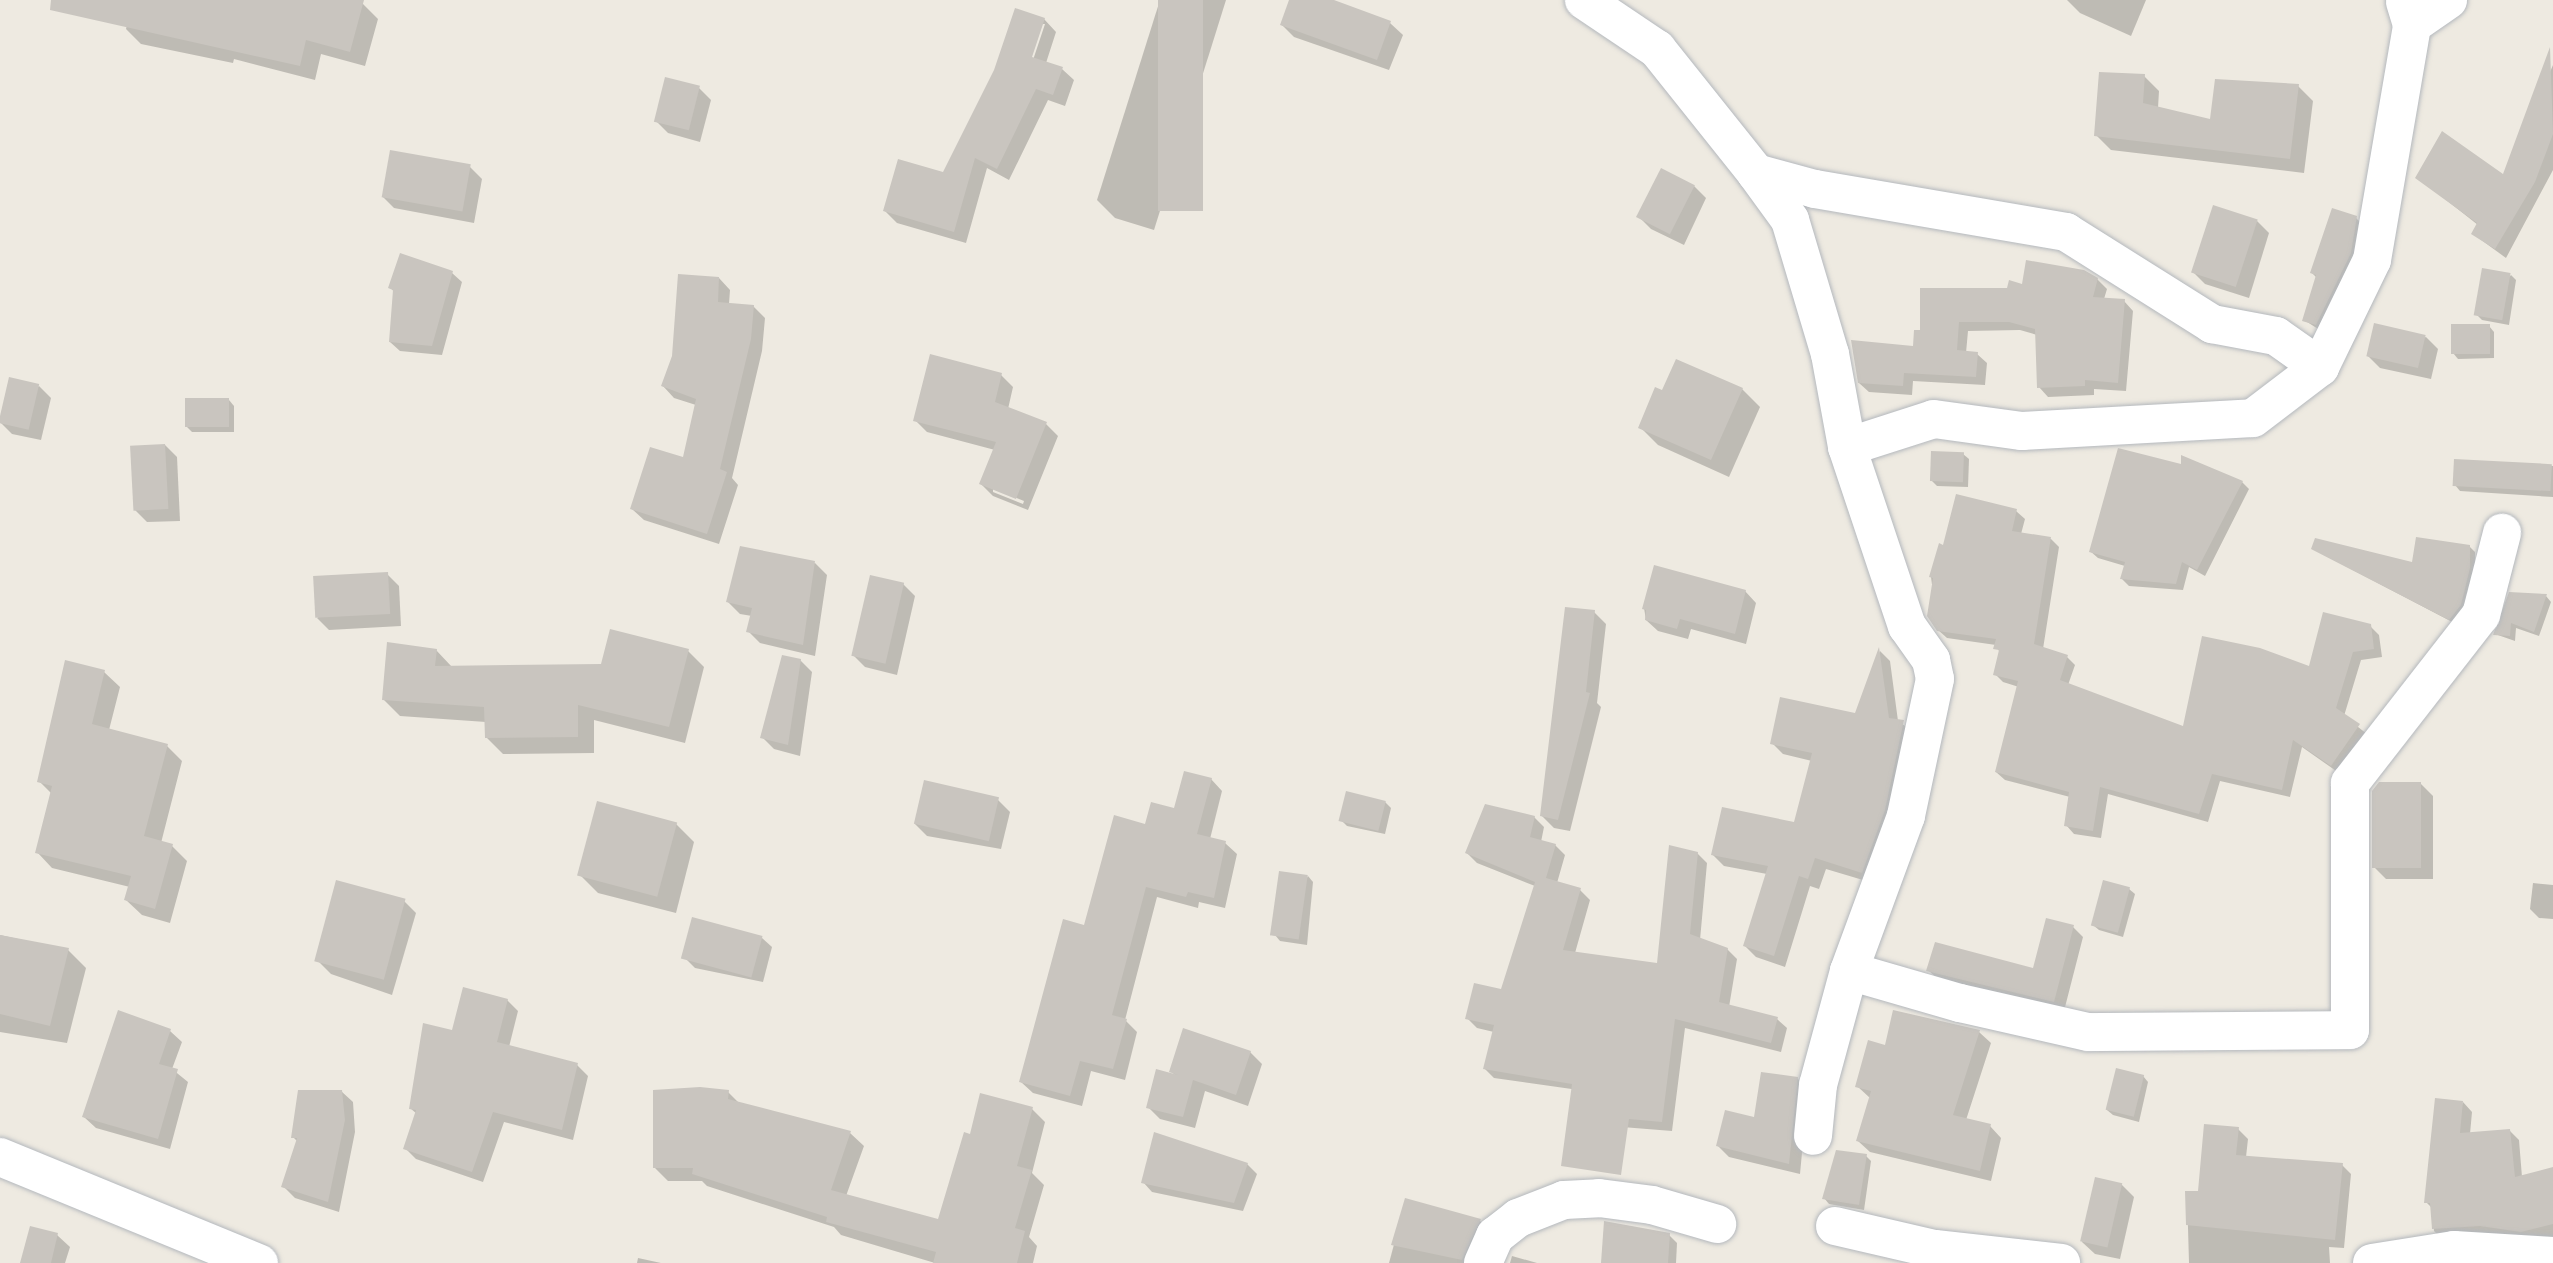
<!DOCTYPE html>
<style>
body{margin:0}
#map{position:relative;width:2553px;height:1263px;overflow:hidden;background:#eeeae1;font-family:"Titillium Web",sans-serif}
div>[style]{position:absolute}
[style*='--x']{left:calc(var(--x)*1px);top:calc(var(--y)*1px);width:calc(var(--w)*1px);rotate:calc(var(--a)*1deg)}
.shadow>*{inset:0;background:#0003}
.building>*{inset:0;background:#c9c5bf;transform-origin:0 0}
.roads{filter:drop-shadow(0 0 2px #b4b8bd) drop-shadow(0 0 2px #b4b8bd)}
.minor>*{height:38px;margin:-19px;padding:0 19px;transform-origin:19px;border-radius:19px;background:#fff}
span{translate:-50% -50%;white-space:nowrap;text-align:center;line-height:1.15;-webkit-text-stroke:7px #fff;paint-order:stroke}
</style>
<div id="map">
<div class="shadow">
<div style="clip-path:polygon(133px 0,349px 0,363px 4px,378px 19px,365px 66px,321px 54px,315px 80px,234px 59px,233px 63px,141px 44px,126px 29px)"></div>
<div style="clip-path:polygon(1160px 0,1226px 0,1154px 230px,1115px 218px,1097px 200px)"></div>
<div style="clip-path:polygon(1291px 0,1329px 0,1390px 23px,1403px 35px,1389px 70px,1294px 37px,1282px 25px)"></div>
<div style="clip-path:polygon(2067px 0,2146px 0,2131px 36px,2080px 13px)"></div>
<div style="clip-path:polygon(evenodd,1044px 19px,1056px 32px,1046px 63px,1062px 69px,1074px 80px,1065px 106px,1048px 100px,1009px 180px,987px 168px,966px 243px,897px 223px,885px 211px,944px 174px,1044px 19px,1041px 24px,1045px 24px,1031px 66px,1028px 65px,1041px 24px)"></div>
<div style="clip-path:polygon(2553px 65px,2553px 170px,2506px 258px,2473px 234px,2478px 225px,2417px 177px,2504px 177px)"></div>
<div style="clip-path:polygon(2144px 76px,2159px 91px,2158px 108px,2212px 122px,2298px 86px,2313px 101px,2304px 173px,2111px 150px,2096px 135px)"></div>
<div style="clip-path:polygon(699px 88px,711px 100px,700px 142px,668px 133px,656px 121px)"></div>
<div style="clip-path:polygon(470px 167px,482px 179px,474px 223px,394px 208px,382px 196px)"></div>
<div style="clip-path:polygon(1662px 170px,1694px 186px,1706px 198px,1684px 245px,1651px 229px,1639px 217px)"></div>
<div style="clip-path:polygon(2356px 218px,2366px 228px,2326px 334px,2304px 320px,2317px 278px,2312px 273px)"></div>
<div style="clip-path:polygon(2257px 221px,2269px 233px,2249px 298px,2205px 284px,2193px 272px)"></div>
<div style="clip-path:polygon(452px 273px,462px 282px,442px 355px,400px 351px,390px 342px,395px 293px,390px 287px)"></div>
<div style="clip-path:polygon(2511px 275px,2516px 280px,2509px 325px,2482px 320px,2476px 314px)"></div>
<div style="clip-path:polygon(719px 278px,730px 290px,729px 304px,753px 306px,765px 318px,762px 351px,732px 478px,738px 485px,719px 544px,644px 520px,632px 509px,684px 460px,696px 405px,674px 398px,663px 386px)"></div>
<div style="clip-path:polygon(2097px 279px,2107px 289px,2104px 299px,2124px 301px,2133px 311px,2126px 391px,2094px 389px,2094px 395px,2048px 397px,2039px 387px,2037px 335px,2020px 330px,1968px 331px,1966px 353px,1977px 354px,1987px 363px,1985px 385px,1913px 381px,1912px 395px,1869px 392px,1859px 383px,1914px 348px,1922px 332px,2008px 290px)"></div>
<div style="clip-path:polygon(2489px 326px,2494px 332px,2494px 358px,2458px 359px,2453px 353px)"></div>
<div style="clip-path:polygon(2426px 337px,2438px 349px,2431px 379px,2380px 368px,2368px 356px)"></div>
<div style="clip-path:polygon(evenodd,1001px 375px,1013px 387px,1008px 409px,1046px 424px,1058px 436px,1028px 510px,993px 496px,981px 484px,995px 450px,927px 432px,915px 420px,1001px 375px,993px 488px,1024px 501px,1023px 504px,993px 492px,993px 488px)"></div>
<div style="clip-path:polygon(39px 386px,51px 398px,41px 440px,12px 434px,0 422px)"></div>
<div style="clip-path:polygon(1742px 389px,1760px 407px,1729px 477px,1658px 445px,1640px 427px,1663px 393px)"></div>
<div style="clip-path:polygon(229px 400px,234px 406px,234px 432px,192px 432px,186px 426px)"></div>
<div style="clip-path:polygon(165px 445px,177px 457px,180px 521px,147px 522px,135px 510px)"></div>
<div style="clip-path:polygon(1963px 454px,1969px 459px,1968px 487px,1937px 486px,1931px 480px)"></div>
<div style="clip-path:polygon(2456px 461px,2553px 466px,2553px 497px,2460px 491px,2455px 485px)"></div>
<div style="clip-path:polygon(2242px 482px,2249px 489px,2205px 576px,2189px 567px,2183px 590px,2129px 586px,2122px 579px,2125px 566px,2098px 558px,2090px 551px)"></div>
<div style="clip-path:polygon(2016px 511px,2025px 519px,2021px 534px,2051px 539px,2059px 547px,2043px 649px,2067px 657px,2075px 665px,2068px 685px,2184px 728px,2310px 668px,2370px 626px,2379px 635px,2382px 657px,2361px 660px,2344px 716px,2367px 734px,2339px 773px,2302px 747px,2290px 797px,2220px 781px,2208px 822px,2108px 794px,2101px 838px,2074px 834px,2066px 825px,2070px 797px,2005px 780px,1996px 772px,2019px 687px,2003px 682px,1995px 674px,2000px 653px,1996px 645px,1947px 638px,1938px 630px,1931px 577px,1945px 547px)"></div>
<div style="clip-path:polygon(2469px 546px,2475px 552px,2475px 575px,2466px 611px,2456px 624px,2313px 549px,2414px 565px)"></div>
<div style="clip-path:polygon(815px 563px,827px 575px,815px 656px,760px 643px,748px 631px,752px 616px,740px 614px,728px 602px)"></div>
<div style="clip-path:polygon(387px 574px,399px 586px,401px 626px,329px 630px,317px 618px)"></div>
<div style="clip-path:polygon(903px 584px,915px 596px,897px 675px,865px 667px,853px 655px)"></div>
<div style="clip-path:polygon(1745px 591px,1756px 603px,1746px 644px,1691px 629px,1688px 639px,1658px 631px,1646px 620px,1644px 608px)"></div>
<div style="clip-path:polygon(2546px 596px,2551px 602px,2539px 636px,2516px 628px,2515px 641px,2495px 634px)"></div>
<div style="clip-path:polygon(1594px 612px,1606px 624px,1597px 703px,1601px 707px,1570px 831px,1554px 828px,1542px 816px)"></div>
<div style="clip-path:polygon(436px 650px,452px 667px,603px 665px,688px 651px,704px 667px,685px 743px,594px 720px,594px 753px,503px 754px,486px 737px,486px 722px,400px 716px,384px 700px)"></div>
<div style="clip-path:polygon(1880px 651px,1890px 661px,1898px 721px,1915px 733px,1873px 883px,1826px 869px,1819px 889px,1810px 886px,1785px 967px,1756px 957px,1745px 946px,1767px 874px,1724px 866px,1712px 854px,1795px 824px,1812px 761px,1783px 754px,1772px 743px,1856px 715px)"></div>
<div style="clip-path:polygon(800px 660px,812px 672px,800px 756px,774px 749px,762px 737px)"></div>
<div style="clip-path:polygon(104px 672px,120px 687px,109px 730px,167px 746px,182px 761px,161px 843px,172px 846px,187px 861px,170px 923px,142px 915px,126px 900px,130px 887px,52px 868px,37px 852px,52px 794px,39px 781px)"></div>
<div style="clip-path:polygon(1211px 779px,1222px 791px,1210px 839px,1225px 843px,1237px 854px,1225px 908px,1199px 902px,1198px 908px,1157px 897px,1125px 1020px,1137px 1032px,1125px 1080px,1091px 1071px,1082px 1106px,1033px 1093px,1021px 1082px,1085px 927px,1146px 826px,1176px 810px)"></div>
<div style="clip-path:polygon(2421px 784px,2433px 796px,2433px 879px,2386px 879px,2374px 867px)"></div>
<div style="clip-path:polygon(998px 800px,1010px 812px,1001px 849px,927px 836px,915px 824px)"></div>
<div style="clip-path:polygon(1385px 802px,1391px 808px,1385px 834px,1347px 826px,1341px 820px)"></div>
<div style="clip-path:polygon(1534px 817px,1544px 827px,1541px 842px,1555px 845px,1565px 855px,1557px 883px,1580px 890px,1590px 900px,1575px 953px,1659px 965px,1697px 853px,1707px 863px,1700px 940px,1727px 949px,1737px 959px,1729px 1007px,1777px 1019px,1787px 1028px,1781px 1052px,1685px 1028px,1672px 1131px,1622px 1127px,1614px 1095px,1494px 1078px,1484px 1068px,1494px 1032px,1477px 1028px,1467px 1018px,1502px 991px,1535px 886px,1477px 863px,1467px 853px)"></div>
<div style="clip-path:polygon(676px 824px,694px 842px,676px 913px,598px 893px,580px 875px)"></div>
<div style="clip-path:polygon(1308px 876px,1313px 882px,1307px 945px,1280px 941px,1275px 935px)"></div>
<div style="clip-path:polygon(337px 882px,404px 901px,416px 913px,392px 995px,331px 974px,319px 962px)"></div>
<div style="clip-path:polygon(2533px 883px,2553px 885px,2553px 919px,2539px 918px,2530px 909px)"></div>
<div style="clip-path:polygon(2129px 889px,2135px 894px,2123px 937px,2099px 930px,2093px 925px)"></div>
<div style="clip-path:polygon(2073px 927px,2083px 937px,2064px 1011px,1939px 980px,1928px 970px,2034px 970px)"></div>
<div style="clip-path:polygon(0 935px,68px 950px,86px 968px,67px 1043px,0 1032px)"></div>
<div style="clip-path:polygon(762px 938px,772px 947px,763px 982px,695px 968px,686px 959px)"></div>
<div style="clip-path:polygon(507px 1000px,518px 1011px,509px 1047px,577px 1065px,588px 1076px,573px 1140px,504px 1122px,483px 1182px,416px 1159px,405px 1148px,417px 1114px,410px 1108px)"></div>
<div style="clip-path:polygon(170px 1031px,182px 1042px,172px 1069px,188px 1082px,170px 1149px,96px 1128px,84px 1117px)"></div>
<div style="clip-path:polygon(1979px 1032px,1991px 1043px,1966px 1120px,1990px 1126px,2001px 1138px,1991px 1181px,1870px 1152px,1858px 1141px,1870px 1098px,1857px 1086px,1886px 1047px)"></div>
<div style="clip-path:polygon(1250px 1052px,1262px 1064px,1248px 1106px,1205px 1091px,1195px 1128px,1160px 1119px,1148px 1107px,1176px 1076px,1171px 1071px)"></div>
<div style="clip-path:polygon(2143px 1076px,2148px 1082px,2139px 1122px,2113px 1115px,2107px 1110px)"></div>
<div style="clip-path:polygon(1797px 1078px,1808px 1089px,1800px 1174px,1729px 1157px,1718px 1146px,1755px 1120px)"></div>
<div style="clip-path:polygon(341px 1091px,353px 1102px,355px 1132px,339px 1212px,295px 1198px,283px 1186px,298px 1142px,293px 1137px)"></div>
<div style="clip-path:polygon(728px 1092px,740px 1104px,850px 1133px,864px 1146px,846px 1196px,939px 1221px,971px 1136px,1032px 1109px,1045px 1122px,1032px 1173px,1044px 1185px,1029px 1237px,1037px 1246px,1033px 1263px,935px 1263px,841px 1235px,834px 1227px,707px 1186px,702px 1181px,668px 1181px,655px 1168px)"></div>
<div style="clip-path:polygon(2463px 1102px,2472px 1112px,2470px 1134px,2510px 1131px,2519px 1140px,2522px 1177px,2553px 1169px,2553px 1242px,2443px 1240px,2434px 1231px,2432px 1208px,2426px 1202px)"></div>
<div style="clip-path:polygon(2238px 1129px,2248px 1139px,2246px 1157px,2342px 1165px,2351px 1174px,2344px 1248px,2329px 1247px,2330px 1263px,2189px 1263px,2187px 1193px,2199px 1193px)"></div>
<div style="clip-path:polygon(1866px 1156px,1871px 1161px,1864px 1210px,1829px 1204px,1824px 1198px)"></div>
<div style="clip-path:polygon(1247px 1164px,1257px 1174px,1243px 1211px,1152px 1192px,1143px 1182px)"></div>
<div style="clip-path:polygon(2096px 1180px,2122px 1185px,2134px 1197px,2120px 1259px,2095px 1254px,2082px 1242px)"></div>
<div style="clip-path:polygon(1406px 1200px,1480px 1221px,1491px 1231px,1476px 1263px,1389px 1263px)"></div>
<div style="clip-path:polygon(57px 1235px,70px 1247px,65px 1263px,22px 1263px)"></div>
<div style="clip-path:polygon(1669px 1235px,1677px 1243px,1676px 1263px,1603px 1263px)"></div>
<div style="clip-path:polygon(1512px 1256px,1537px 1263px,1510px 1263px)"></div>
<div style="clip-path:polygon(638px 1258px,661px 1263px,637px 1263px)"></div>
</div>
<div class="building">
<div style="clip-path:polygon(51px 0,364px 0,350px 52px,306px 40px,300px 66px,50px 10px)"></div>
<div style="left:1158px;top:0;width:45px;height:211px"></div>
<div style="clip-path:polygon(1289px 0,1334px 0,1391px 21px,1377px 60px,1280px 25px)"></div>
<div style="clip-path:polygon(1015px 8px,1045px 18px,1032px 57px,1063px 67px,1053px 95px,1036px 89px,997px 169px,975px 158px,954px 232px,883px 211px,898px 159px,943px 172px,994px 70px)"></div>
<div style="clip-path:polygon(2550px 47px,2553px 134px,2535px 182px,2495px 249px,2471px 234px,2477px 223px,2415px 178px,2442px 131px,2503px 174px)"></div>
<div style="clip-path:polygon(2099px 72px,2145px 74px,2143px 103px,2210px 119px,2215px 79px,2299px 84px,2290px 159px,2094px 136px)"></div>
<div style="left:665px;top:77px;width:36px;height:46px;rotate:14deg"></div>
<div style="left:390px;top:150px;width:82px;height:48px;rotate:10deg"></div>
<div style="left:1661px;top:168px;width:38px;height:55px;rotate:27deg"></div>
<div style="left:2213px;top:205px;width:47px;height:71px;rotate:18deg"></div>
<div style="clip-path:polygon(2332px 208px,2357px 216px,2351px 253px,2316px 325px,2302px 321px,2316px 275px,2310px 273px)"></div>
<div style="clip-path:polygon(400px 253px,453px 271px,432px 346px,389px 342px,393px 290px,388px 288px)"></div>
<div style="clip-path:polygon(2026px 260px,2084px 270px,2098px 278px,2093px 297px,2125px 299px,2118px 383px,2085px 380px,2085px 386px,2037px 388px,2035px 329px,2009px 322px,1959px 322px,1957px 350px,1978px 352px,1976px 377px,1904px 373px,1903px 386px,1858px 383px,1851px 340px,1913px 346px,1914px 330px,1920px 330px,1920px 288px,2007px 288px,2009px 280px,2022px 284px)"></div>
<div style="left:2482px;top:268px;width:29px;height:48px;rotate:10deg"></div>
<div style="clip-path:polygon(678px 274px,719px 277px,718px 302px,754px 305px,751px 339px,720px 469px,727px 472px,707px 534px,630px 509px,650px 447px,683px 457px,696px 399px,661px 386px,672px 356px)"></div>
<div style="left:2374px;top:323px;width:53px;height:34px;rotate:13deg"></div>
<div style="left:2451px;top:324px;width:39px;height:30px"></div>
<div style="clip-path:polygon(930px 354px,1002px 373px,995px 402px,1047px 422px,1016px 499px,979px 484px,996px 442px,913px 421px)"></div>
<div style="clip-path:polygon(1676px 359px,1743px 388px,1711px 460px,1638px 428px,1655px 387px,1662px 390px)"></div>
<div style="left:9px;top:377px;width:31px;height:47px;rotate:13deg"></div>
<div style="left:185px;top:398px;width:44px;height:29px"></div>
<div style="left:165px;top:444px;width:65px;height:35px;rotate:87deg"></div>
<div style="clip-path:polygon(2118px 448px,2181px 464px,2181px 455px,2243px 481px,2197px 570px,2182px 562px,2176px 584px,2120px 579px,2125px 562px,2089px 552px)"></div>
<div style="left:1931px;top:451px;width:33px;height:30px;rotate:2deg"></div>
<div style="left:2454px;top:459px;width:98px;height:27px;rotate:3deg"></div>
<div style="clip-path:polygon(1956px 494px,2017px 509px,2012px 531px,2051px 537px,2034px 644px,2068px 655px,2060px 680px,2183px 726px,2202px 636px,2260px 648px,2309px 666px,2323px 612px,2371px 624px,2374px 649px,2353px 652px,2336px 708px,2360px 724px,2331px 766px,2293px 740px,2282px 790px,2212px 774px,2199px 814px,2100px 787px,2093px 831px,2064px 826px,2069px 792px,1995px 772px,2018px 681px,1993px 675px,1999px 650px,1993px 649px,1996px 639px,1937px 631px,1927px 616px,1933px 578px,1929px 577px,1939px 543px,1943px 545px)"></div>
<div style="clip-path:polygon(2416px 537px,2470px 545px,2470px 568px,2461px 605px,2449px 620px,2311px 549px,2315px 538px,2412px 562px)"></div>
<div style="clip-path:polygon(740px 546px,815px 561px,803px 645px,746px 632px,752px 608px,726px 602px)"></div>
<div style="clip-path:polygon(1654px 565px,1746px 590px,1735px 634px,1680px 619px,1677px 629px,1645px 620px,1646px 610px,1642px 609px)"></div>
<div style="left:388px;top:572px;width:42px;height:75px;rotate:87deg"></div>
<div style="left:870px;top:575px;width:35px;height:83px;rotate:13deg"></div>
<div style="clip-path:polygon(2509px 592px,2547px 594px,2534px 632px,2511px 623px,2510px 636px,2493px 635px)"></div>
<div style="clip-path:polygon(1565px 607px,1595px 610px,1586px 692px,1590px 693px,1558px 820px,1540px 816px)"></div>
<div style="clip-path:polygon(610px 629px,689px 649px,669px 727px,578px 705px,578px 737px,485px 738px,484px 707px,382px 700px,387px 642px,437px 649px,435px 666px,601px 664px)"></div>
<div style="clip-path:polygon(1879px 647px,1889px 718px,1904px 720px,1885px 810px,1862px 873px,1815px 858px,1808px 879px,1799px 876px,1774px 956px,1743px 946px,1768px 866px,1711px 855px,1722px 807px,1794px 822px,1812px 753px,1770px 744px,1780px 697px,1855px 713px)"></div>
<div style="clip-path:polygon(782px 655px,801px 659px,788px 745px,760px 738px)"></div>
<div style="clip-path:polygon(65px 660px,105px 670px,92px 724px,168px 744px,144px 836px,173px 844px,155px 909px,124px 900px,131px 876px,35px 853px,52px 786px,37px 782px)"></div>
<div style="clip-path:polygon(1184px 771px,1212px 778px,1197px 834px,1226px 841px,1214px 898px,1188px 892px,1186px 897px,1146px 887px,1112px 1015px,1127px 1019px,1113px 1069px,1080px 1061px,1070px 1096px,1019px 1082px,1063px 919px,1084px 925px,1114px 815px,1145px 824px,1151px 802px,1174px 808px)"></div>
<div style="left:924px;top:780px;width:77px;height:45px;rotate:13deg"></div>
<div style="clip-path:polygon(2379px 782px,2421px 782px,2421px 868px,2372px 868px,2372px 791px)"></div>
<div style="left:1346px;top:791px;width:41px;height:31px;rotate:14deg"></div>
<div style="left:597px;top:801px;width:83px;height:77px;rotate:15deg"></div>
<div style="clip-path:polygon(1485px 804px,1535px 816px,1530px 837px,1556px 844px,1546px 878px,1581px 888px,1563px 950px,1657px 963px,1669px 845px,1698px 852px,1690px 934px,1728px 948px,1719px 1002px,1778px 1017px,1771px 1043px,1675px 1019px,1662px 1122px,1629px 1119px,1621px 1175px,1561px 1166px,1572px 1084px,1483px 1069px,1494px 1025px,1465px 1019px,1474px 983px,1501px 989px,1535px 882px,1465px 853px)"></div>
<div style="left:1279px;top:871px;width:29px;height:65px;rotate:8deg"></div>
<div style="left:336px;top:880px;width:72px;height:84px;rotate:15deg"></div>
<div style="left:2103px;top:880px;width:28px;height:47px;rotate:15deg"></div>
<div style="left:692px;top:917px;width:73px;height:43px;rotate:15deg"></div>
<div style="clip-path:polygon(2046px 918px,2074px 925px,2054px 1002px,1926px 971px,1935px 942px,2033px 968px)"></div>
<div style="clip-path:polygon(0 935px,69px 948px,50px 1026px,0 1014px)"></div>
<div style="clip-path:polygon(463px 987px,508px 999px,497px 1042px,578px 1063px,562px 1130px,493px 1112px,472px 1172px,403px 1149px,416px 1110px,409px 1109px,423px 1023px,452px 1030px)"></div>
<div style="clip-path:polygon(118px 1010px,171px 1029px,159px 1064px,178px 1069px,158px 1139px,82px 1117px)"></div>
<div style="clip-path:polygon(1893px 1010px,1980px 1030px,1953px 1115px,1991px 1124px,1980px 1171px,1856px 1141px,1871px 1091px,1855px 1087px,1868px 1040px,1885px 1045px)"></div>
<div style="clip-path:polygon(1183px 1028px,1251px 1051px,1236px 1095px,1193px 1080px,1183px 1117px,1146px 1108px,1156px 1069px,1178px 1075px,1169px 1072px)"></div>
<div style="left:2116px;top:1068px;width:29px;height:43px;rotate:14deg"></div>
<div style="clip-path:polygon(1761px 1072px,1798px 1077px,1789px 1164px,1716px 1146px,1725px 1110px,1754px 1117px)"></div>
<div style="clip-path:polygon(700px 1087px,729px 1090px,728px 1099px,851px 1131px,831px 1190px,938px 1219px,964px 1132px,970px 1134px,980px 1093px,1033px 1107px,1017px 1166px,1032px 1170px,1015px 1228px,1025px 1231px,1017px 1263px,933px 1263px,936px 1252px,826px 1222px,827px 1217px,692px 1174px,693px 1168px,653px 1168px,653px 1090px)"></div>
<div style="clip-path:polygon(298px 1090px,342px 1090px,345px 1120px,328px 1202px,281px 1187px,297px 1138px,291px 1138px)"></div>
<div style="clip-path:polygon(2435px 1098px,2463px 1101px,2460px 1133px,2510px 1129px,2515px 1177px,2553px 1167px,2553px 1224px,2521px 1232px,2480px 1226px,2432px 1229px,2430px 1203px,2424px 1203px)"></div>
<div style="clip-path:polygon(2204px 1124px,2239px 1127px,2236px 1155px,2343px 1163px,2335px 1240px,2186px 1225px,2185px 1191px,2198px 1191px)"></div>
<div style="clip-path:polygon(1154px 1132px,1248px 1163px,1234px 1203px,1141px 1183px)"></div>
<div style="clip-path:polygon(1836px 1150px,1867px 1154px,1859px 1205px,1822px 1199px)"></div>
<div style="left:2095px;top:1177px;width:28px;height:66px;rotate:13deg"></div>
<div style="clip-path:polygon(1405px 1198px,1481px 1219px,1462px 1260px,1391px 1245px)"></div>
<div style="clip-path:polygon(1604px 1221px,1670px 1233px,1668px 1263px,1601px 1263px)"></div>
<div style="clip-path:polygon(30px 1226px,58px 1233px,51px 1263px,20px 1263px)"></div>
</div>
<div class="roads">
<div class="minor">
<div style="--x:1584;--y:0;--w:88;--a:33.9"></div>
<div style="--x:1657;--y:49;--w:159;--a:51.4"></div>
<div style="--x:1756;--y:173;--w:61;--a:15.2"></div>
<div style="--x:1815;--y:189;--w:255;--a:9.7"></div>
<div style="--x:2066;--y:232;--w:173;--a:32.2"></div>
<div style="--x:2212;--y:324;--w:65;--a:10.6"></div>
<div style="--x:2276;--y:336;--w:54;--a:35.2"></div>
<div style="--x:2320;--y:367;--w:119;--a:-64.1"></div>
<div style="--x:2372;--y:260;--w:238;--a:-80.3"></div>
<div style="--x:2405;--y:2;--w:24;--a:73"></div>
<div style="--x:2412;--y:25;--w:44;--a:-34.8"></div>
<div style="--x:1756;--y:173;--w:58;--a:54.1"></div>
<div style="--x:1790;--y:220;--w:140;--a:73.4"></div>
<div style="--x:1830;--y:354;--w:95;--a:79.6"></div>
<div style="--x:1847;--y:447;--w:189;--a:71.5"></div>
<div style="--x:1907;--y:626;--w:42;--a:54.8"></div>
<div style="--x:1931;--y:660;--w:19;--a:78"></div>
<div style="--x:1935;--y:679;--w:140;--a:102"></div>
<div style="--x:1906;--y:816;--w:165;--a:110.2"></div>
<div style="--x:1849;--y:971;--w:118;--a:105.2"></div>
<div style="--x:1818;--y:1085;--w:51;--a:95.6"></div>
<div style="--x:1847;--y:447;--w:91;--a:-17.8"></div>
<div style="--x:1934;--y:419;--w:89;--a:7.8"></div>
<div style="--x:2022;--y:431;--w:231;--a:-3.2"></div>
<div style="--x:2253;--y:418;--w:84;--a:-37.3"></div>
<div style="--x:1849;--y:971;--w:116;--a:16.1"></div>
<div style="--x:1960;--y:1003;--w:131;--a:12.8"></div>
<div style="--x:2088;--y:1032;--w:262;--a:-0.4"></div>
<div style="--x:2350;--y:1030;--w:247;--a:-90"></div>
<div style="--x:2350;--y:783;--w:213;--a:-52.1"></div>
<div style="--x:2481;--y:615;--w:85;--a:-75.6"></div>
<div style="--x:0;--y:1157;--w:280;--a:22.3"></div>
<div style="--x:1835;--y:1226;--w:103;--a:13"></div>
<div style="--x:1935;--y:1249;--w:127;--a:6.3"></div>
<div style="--x:1483;--y:1263;--w:30;--a:-66"></div>
<div style="--x:1495;--y:1236;--w:29;--a:-38"></div>
<div style="--x:1518;--y:1218;--w:49;--a:-21.4"></div>
<div style="--x:1564;--y:1200;--w:35;--a:-3"></div>
<div style="--x:1599;--y:1198;--w:53;--a:7.5"></div>
<div style="--x:1652;--y:1205;--w:68;--a:16.3"></div>
<div style="--x:2372;--y:1263;--w:83;--a:-9"></div>
<div style="--x:2454;--y:1250;--w:99;--a:3.5"></div>
</div>
</div>
</div>
